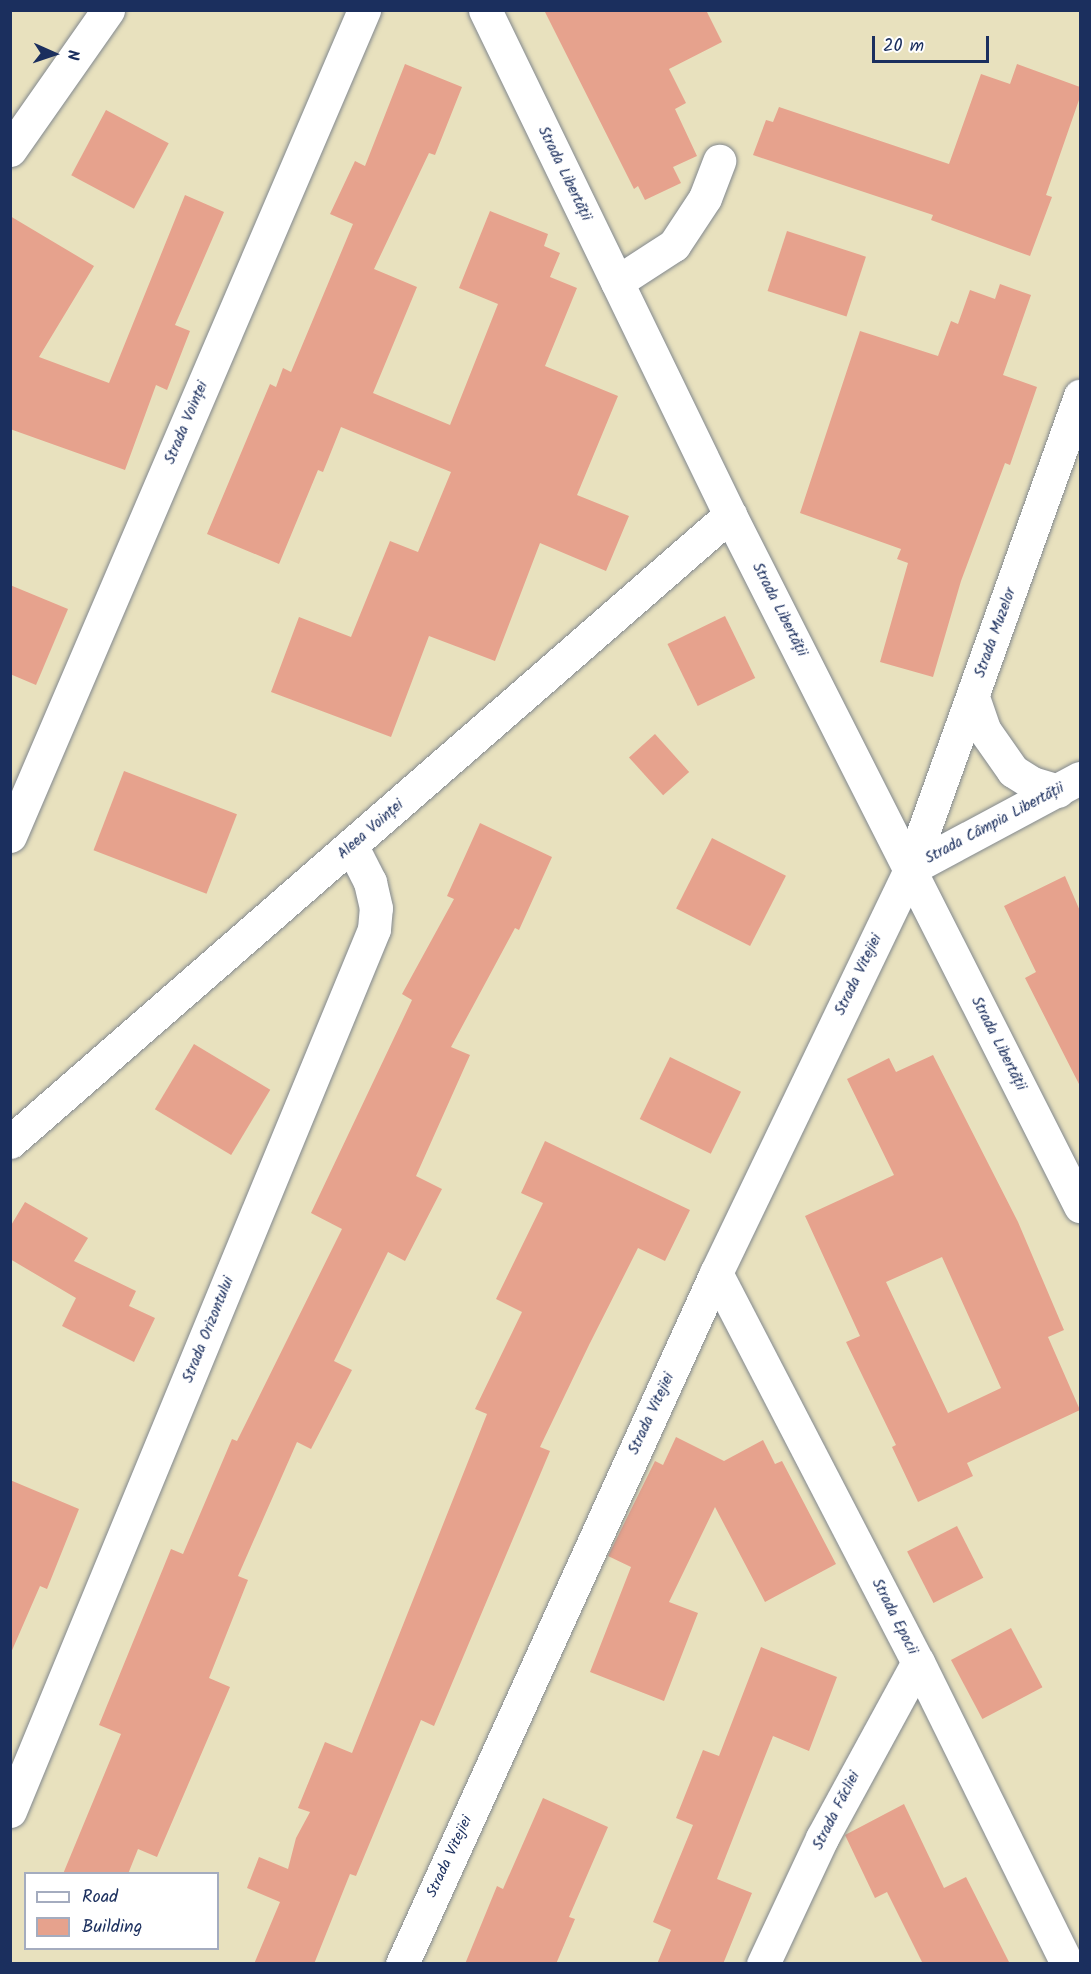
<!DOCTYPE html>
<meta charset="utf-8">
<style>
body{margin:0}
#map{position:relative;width:1091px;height:1974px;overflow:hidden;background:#e8e1be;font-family:Kalam,sans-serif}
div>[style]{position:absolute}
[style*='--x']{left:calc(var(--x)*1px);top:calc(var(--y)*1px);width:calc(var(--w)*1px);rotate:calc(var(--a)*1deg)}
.building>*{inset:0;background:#e6a28d;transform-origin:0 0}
.roads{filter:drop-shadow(0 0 2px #82888e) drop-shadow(0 0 2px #82888e)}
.minor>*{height:33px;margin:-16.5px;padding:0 16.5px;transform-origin:16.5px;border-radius:16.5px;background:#fff}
span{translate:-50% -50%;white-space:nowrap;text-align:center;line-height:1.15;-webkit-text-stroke:5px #fff;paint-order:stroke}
.street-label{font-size:15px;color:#1b2f5e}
.frame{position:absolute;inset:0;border:12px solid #1b2f5e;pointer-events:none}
.legend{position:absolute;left:24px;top:1872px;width:195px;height:78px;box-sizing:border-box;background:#fff;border:2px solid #a4acbf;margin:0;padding:8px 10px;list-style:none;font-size:18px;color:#1b2f5e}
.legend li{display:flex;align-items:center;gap:12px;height:30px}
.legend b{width:30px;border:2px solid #a4acbf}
.north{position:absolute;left:24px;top:24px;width:60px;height:60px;-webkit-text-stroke:4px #fff;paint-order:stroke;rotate:93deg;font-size:16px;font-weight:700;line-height:24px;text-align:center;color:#1b2f5e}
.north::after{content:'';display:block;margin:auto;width:21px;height:27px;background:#1b2f5e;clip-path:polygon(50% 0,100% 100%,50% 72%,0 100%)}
.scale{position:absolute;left:872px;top:36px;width:117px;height:27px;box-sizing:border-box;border:3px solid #1b2f5e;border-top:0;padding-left:8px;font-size:18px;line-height:21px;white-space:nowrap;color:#1b2f5e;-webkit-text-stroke:4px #fff;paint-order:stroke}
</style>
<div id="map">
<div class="building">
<div style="clip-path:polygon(544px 10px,706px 10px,722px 42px,669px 69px,686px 103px,675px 109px,697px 156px,673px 167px,681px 183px,645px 200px,638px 186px,634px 189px)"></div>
<div style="clip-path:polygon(405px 64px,462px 87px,435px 155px,429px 153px,374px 269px,417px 287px,373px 393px,450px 425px,498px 304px,459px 288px,490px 211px,548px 234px,544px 246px,560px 253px,550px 277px,577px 288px,545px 366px,618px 396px,577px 495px,629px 516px,606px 571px,540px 543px,495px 661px,429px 636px,391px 737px,271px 692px,299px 617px,351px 637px,390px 541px,418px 552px,451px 472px,341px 427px,323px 472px,318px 470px,279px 564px,207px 534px,270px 384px,276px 387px,283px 368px,291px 372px,353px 224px,330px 214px,355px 161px,365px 166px)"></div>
<div style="clip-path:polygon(1017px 64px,1080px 87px,1080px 97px,1046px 195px,1052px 197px,1030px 256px,931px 220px,933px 215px,753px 155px,766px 120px,773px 122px,779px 107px,949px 164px,981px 74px,1010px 84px)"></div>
<div style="left:106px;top:110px;width:71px;height:74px;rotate:28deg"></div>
<div style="clip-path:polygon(185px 195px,224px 212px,175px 325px,190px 331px,167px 390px,156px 385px,125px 470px,10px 429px,10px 216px,94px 266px,39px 357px,109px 383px)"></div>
<div style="left:787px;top:231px;width:83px;height:63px;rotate:18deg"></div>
<div style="clip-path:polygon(1000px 284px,1031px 295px,1003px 375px,1037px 387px,1010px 465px,1005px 463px,961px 581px,933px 677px,880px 662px,908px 563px,897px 559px,901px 549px,800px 513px,860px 331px,938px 356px,951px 321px,958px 324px,970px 290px,995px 299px)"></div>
<div style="clip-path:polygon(10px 585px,68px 609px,36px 685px,10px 674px)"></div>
<div style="left:725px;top:616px;width:69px;height:64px;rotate:64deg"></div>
<div style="left:655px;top:734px;width:51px;height:35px;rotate:48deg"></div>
<div style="left:124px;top:771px;width:121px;height:85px;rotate:21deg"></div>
<div style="clip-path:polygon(480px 823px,552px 857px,519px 930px,515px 928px,451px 1047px,470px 1055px,416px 1176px,442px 1189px,405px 1261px,388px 1252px,334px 1361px,352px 1370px,311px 1449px,297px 1442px,238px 1576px,248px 1580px,209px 1678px,230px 1687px,157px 1857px,138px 1849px,128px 1874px,63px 1874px,121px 1734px,99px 1725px,171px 1549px,183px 1554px,232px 1439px,237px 1441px,342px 1229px,311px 1213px,412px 1000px,402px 994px,454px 899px,447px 896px)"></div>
<div style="left:712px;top:838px;width:83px;height:79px;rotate:27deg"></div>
<div style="clip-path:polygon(1065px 876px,1080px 911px,1080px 1086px,1025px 978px,1036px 972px,1004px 906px)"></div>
<div style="left:194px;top:1044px;width:89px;height:76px;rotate:31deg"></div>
<div style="clip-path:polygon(evenodd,933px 1055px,1018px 1222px,1064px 1330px,1048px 1337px,1080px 1410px,967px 1463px,973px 1476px,918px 1502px,892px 1447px,896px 1445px,846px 1342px,860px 1336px,805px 1216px,894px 1175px,847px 1079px,889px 1058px,896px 1072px,933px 1055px,942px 1257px,1001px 1388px,948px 1413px,886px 1282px,942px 1257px)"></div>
<div style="left:670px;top:1057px;width:79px;height:69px;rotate:26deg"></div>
<div style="clip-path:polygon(545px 1141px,690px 1210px,665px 1261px,638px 1248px,589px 1345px,540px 1447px,550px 1451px,434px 1726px,421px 1720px,356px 1876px,350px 1874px,314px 1964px,254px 1964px,280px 1902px,247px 1888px,259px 1857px,288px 1869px,296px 1838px,310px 1812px,298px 1808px,325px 1742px,352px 1753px,487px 1414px,475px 1409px,522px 1312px,496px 1299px,543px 1203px,521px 1193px)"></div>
<div style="clip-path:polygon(25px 1202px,88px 1238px,74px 1261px,136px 1291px,129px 1306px,155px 1318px,134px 1362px,62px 1326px,76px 1298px,10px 1259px,10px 1227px)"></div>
<div style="clip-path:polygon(676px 1437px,724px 1461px,763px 1440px,775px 1464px,782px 1461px,836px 1564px,765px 1602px,715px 1507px,669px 1602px,698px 1613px,664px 1701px,590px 1672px,631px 1567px,608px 1556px,655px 1461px,663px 1465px)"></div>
<div style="clip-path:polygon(10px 1480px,79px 1509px,47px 1589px,40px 1586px,10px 1655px)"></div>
<div style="left:957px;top:1526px;width:58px;height:56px;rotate:63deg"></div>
<div style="left:1011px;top:1628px;width:67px;height:68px;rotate:62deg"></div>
<div style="clip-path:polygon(761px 1647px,837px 1677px,809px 1751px,773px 1736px,717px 1879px,752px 1893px,723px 1964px,657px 1964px,671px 1930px,653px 1922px,693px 1825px,676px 1818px,703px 1750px,719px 1756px)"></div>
<div style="clip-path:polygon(543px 1798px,608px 1827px,569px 1917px,575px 1919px,556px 1964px,465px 1964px,497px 1886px,503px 1889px)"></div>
<div style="clip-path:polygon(904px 1804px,944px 1888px,966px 1877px,1010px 1964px,923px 1964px,887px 1892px,875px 1898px,845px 1835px)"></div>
</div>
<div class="roads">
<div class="minor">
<div style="--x:485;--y:10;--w:561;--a:64.12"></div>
<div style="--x:730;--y:515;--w:775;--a:63.14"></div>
<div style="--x:10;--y:150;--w:171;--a:-55"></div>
<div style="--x:617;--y:282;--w:68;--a:-33"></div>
<div style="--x:674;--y:245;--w:56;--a:-56.6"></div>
<div style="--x:705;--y:198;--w:40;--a:-69"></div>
<div style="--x:973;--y:697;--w:36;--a:71"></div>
<div style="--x:985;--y:731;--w:49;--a:55"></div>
<div style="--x:1013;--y:771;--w:22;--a:32"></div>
<div style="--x:1032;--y:783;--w:27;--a:17"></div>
<div style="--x:10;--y:836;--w:899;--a:-66.8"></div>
<div style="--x:910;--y:869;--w:193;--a:-28.2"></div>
<div style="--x:10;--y:1142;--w:955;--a:-41.05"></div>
<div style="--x:716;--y:1273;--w:438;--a:62.6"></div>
<div style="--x:918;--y:1662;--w:337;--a:63.7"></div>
<div style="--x:10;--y:1811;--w:954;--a:-67.57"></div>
<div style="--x:374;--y:929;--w:21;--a:-85"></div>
<div style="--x:376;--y:908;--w:27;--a:-103"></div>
<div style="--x:370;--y:882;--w:39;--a:-117"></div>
<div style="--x:402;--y:1964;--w:759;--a:-65.56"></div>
<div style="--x:716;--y:1273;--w:448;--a:-64.3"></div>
<div style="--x:910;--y:869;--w:503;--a:-70.23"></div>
<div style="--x:763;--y:1964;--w:139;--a:-64.9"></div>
<div style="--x:822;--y:1838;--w:200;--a:-61.4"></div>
</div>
</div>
<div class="street-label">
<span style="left:564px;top:174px;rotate:64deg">Strada Libertății</span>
<span style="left:187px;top:423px;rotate:-67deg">Strada Voinței</span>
<span style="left:779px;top:610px;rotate:63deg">Strada Libertății</span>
<span style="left:996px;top:633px;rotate:-70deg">Strada Muzelor</span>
<span style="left:995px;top:824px;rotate:-28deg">Strada Câmpia Libertății</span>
<span style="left:371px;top:830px;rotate:-41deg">Aleea Voinței</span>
<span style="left:859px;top:975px;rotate:-64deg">Strada Vitejiei</span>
<span style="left:998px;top:1044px;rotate:63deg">Strada Libertății</span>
<span style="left:209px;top:1330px;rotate:-68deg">Strada Orizontului</span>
<span style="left:652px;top:1414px;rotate:-65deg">Strada Vitejiei</span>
<span style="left:894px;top:1617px;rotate:63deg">Strada Epocii</span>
<span style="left:837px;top:1811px;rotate:-63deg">Strada Făcliei</span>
<span style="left:450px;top:1857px;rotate:-65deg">Strada Vitejiei</span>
</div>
<div class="frame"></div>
<ul class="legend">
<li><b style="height:8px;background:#fff"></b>Road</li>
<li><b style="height:16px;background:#e6a28d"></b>Building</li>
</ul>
<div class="north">N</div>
<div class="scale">20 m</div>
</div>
